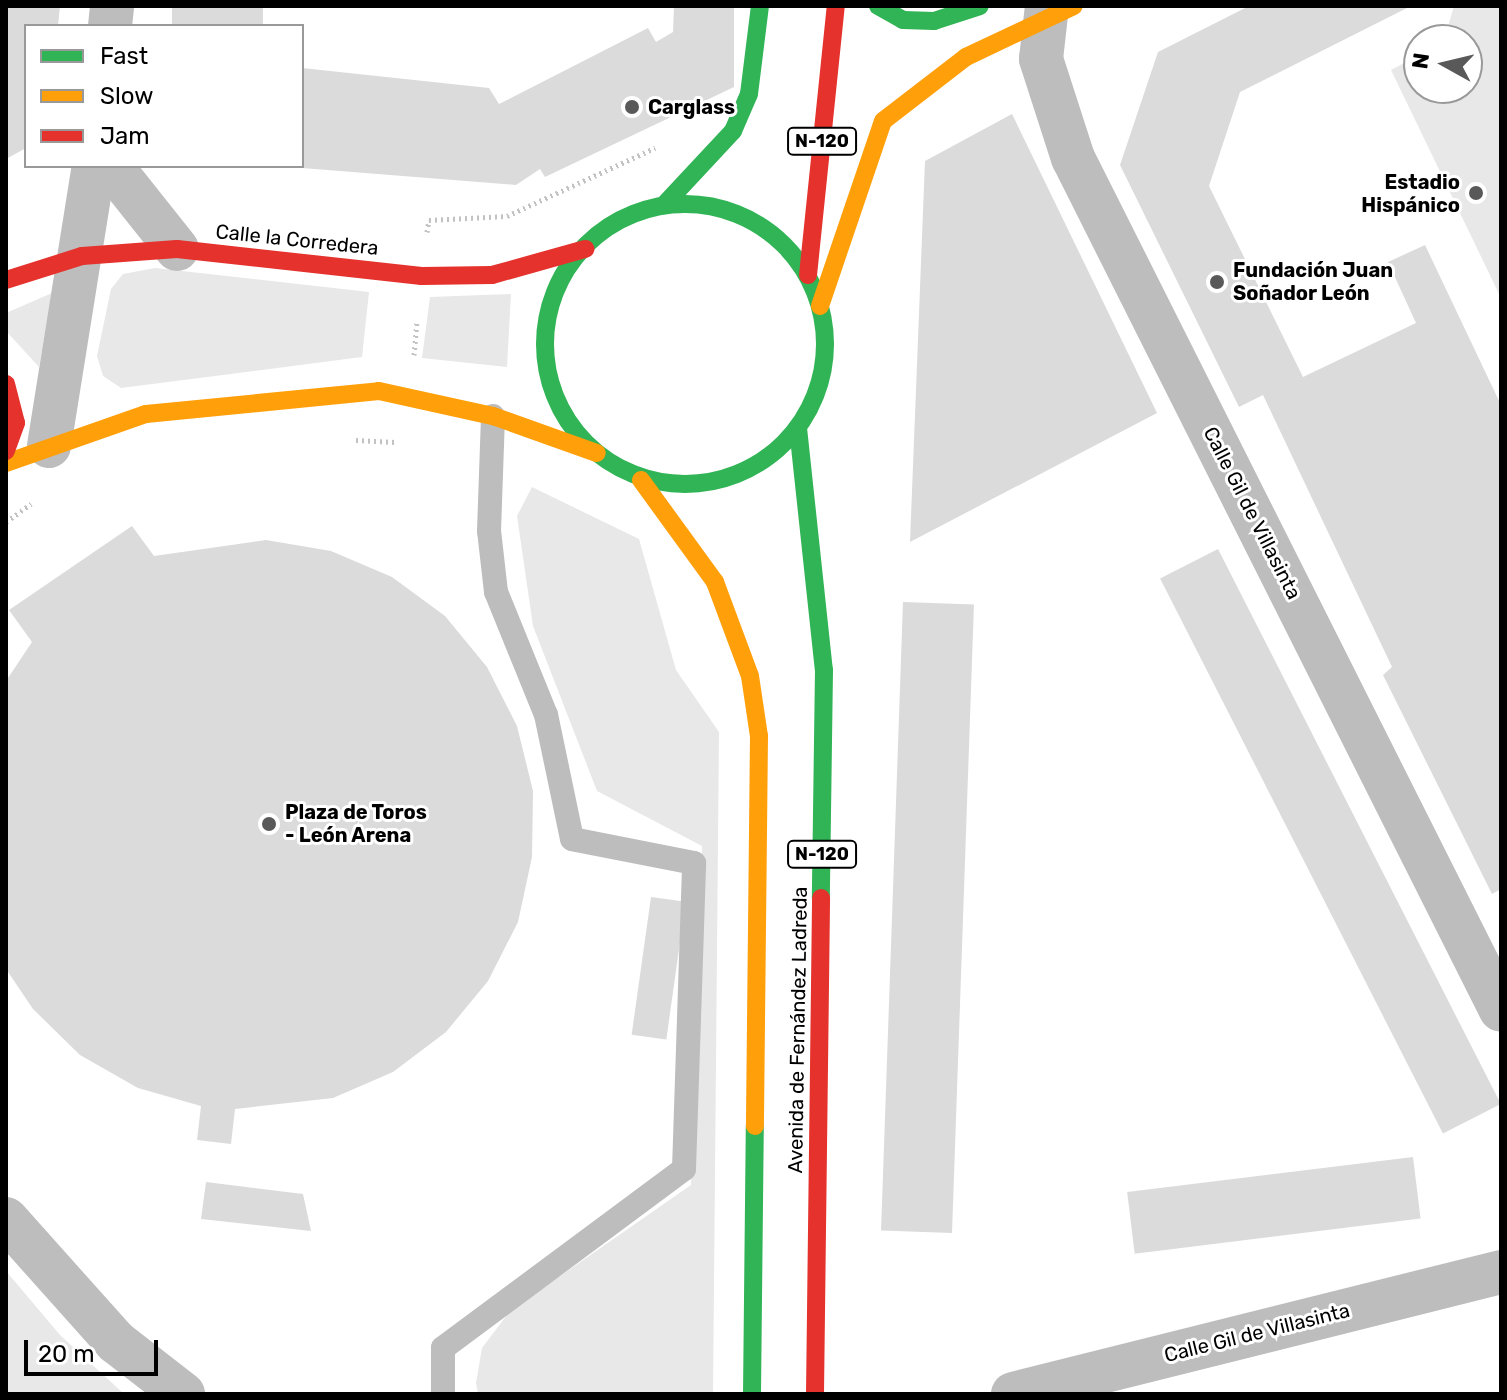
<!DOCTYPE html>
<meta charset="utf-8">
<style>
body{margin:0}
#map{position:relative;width:1507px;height:1400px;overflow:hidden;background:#fff;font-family:Rubik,sans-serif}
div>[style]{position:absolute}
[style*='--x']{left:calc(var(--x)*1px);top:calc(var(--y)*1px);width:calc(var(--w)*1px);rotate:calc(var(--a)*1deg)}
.green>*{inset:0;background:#e8e8e8}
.building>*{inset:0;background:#dbdbdb;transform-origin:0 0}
.path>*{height:5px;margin-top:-2.5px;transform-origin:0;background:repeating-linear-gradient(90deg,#c2c2c2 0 2px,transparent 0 6px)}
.lane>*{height:24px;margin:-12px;padding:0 12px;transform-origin:12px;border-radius:12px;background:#bdbdbd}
.street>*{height:44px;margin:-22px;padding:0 22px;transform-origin:22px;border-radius:22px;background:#bdbdbd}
.fast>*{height:18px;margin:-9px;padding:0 9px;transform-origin:9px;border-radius:9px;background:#30b455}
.fast>.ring{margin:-9px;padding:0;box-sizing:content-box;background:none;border:18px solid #30b455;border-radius:50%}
.slow>*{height:18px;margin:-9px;padding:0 9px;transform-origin:9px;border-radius:9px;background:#ff9f0a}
.jam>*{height:18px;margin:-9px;padding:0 9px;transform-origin:9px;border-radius:9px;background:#e5322d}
.dots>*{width:22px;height:22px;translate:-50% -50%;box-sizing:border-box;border:4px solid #fff;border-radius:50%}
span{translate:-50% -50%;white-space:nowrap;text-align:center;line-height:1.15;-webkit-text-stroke:6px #fff;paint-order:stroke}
.shield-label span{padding:2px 6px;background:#fff;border:2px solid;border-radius:6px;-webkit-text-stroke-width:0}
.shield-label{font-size:18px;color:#000;font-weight:700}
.poi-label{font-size:20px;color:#000;font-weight:700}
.left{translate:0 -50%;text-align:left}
.right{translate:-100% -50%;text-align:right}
.street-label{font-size:20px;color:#000}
.frame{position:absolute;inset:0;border:8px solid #000;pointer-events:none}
.legend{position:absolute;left:24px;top:24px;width:280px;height:144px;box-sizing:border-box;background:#fff;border:2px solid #999;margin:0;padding:10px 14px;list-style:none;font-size:24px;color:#000}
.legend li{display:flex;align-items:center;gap:16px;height:40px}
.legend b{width:40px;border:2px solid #999}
.north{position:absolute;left:1403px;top:24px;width:80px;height:80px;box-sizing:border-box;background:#fff;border:2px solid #999;border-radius:50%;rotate:278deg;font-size:22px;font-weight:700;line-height:32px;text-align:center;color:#000}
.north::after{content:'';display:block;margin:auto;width:28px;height:36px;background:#595959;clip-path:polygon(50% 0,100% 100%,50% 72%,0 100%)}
.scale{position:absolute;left:24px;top:1340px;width:134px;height:36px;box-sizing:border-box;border:4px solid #000;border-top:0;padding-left:10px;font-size:24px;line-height:28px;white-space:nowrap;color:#000;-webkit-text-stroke:6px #fff;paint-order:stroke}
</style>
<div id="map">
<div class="green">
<div style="clip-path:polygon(1454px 6px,1501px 6px,1501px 298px,1391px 70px,1419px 55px,1419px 88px,1467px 88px,1467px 40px,1444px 40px)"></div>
<div style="clip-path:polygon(155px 268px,369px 292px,362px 357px,121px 388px,103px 376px,97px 356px,111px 289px,123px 274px)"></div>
<div style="clip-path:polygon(52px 293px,39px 367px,6px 331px,6px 313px)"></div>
<div style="clip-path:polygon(511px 294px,507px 367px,422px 358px,430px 297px)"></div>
<div style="clip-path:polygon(532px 487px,639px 539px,676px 670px,719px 732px,713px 1394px,478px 1394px,476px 1383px,482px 1348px,510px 1311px,691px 1185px,702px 846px,597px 791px,533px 626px,517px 516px)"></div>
<div style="clip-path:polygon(6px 1271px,60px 1335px,124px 1394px,6px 1394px)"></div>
</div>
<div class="building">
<div style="clip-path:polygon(6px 6px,60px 6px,58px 26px,26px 26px,26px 148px,6px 159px)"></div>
<div style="left:172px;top:6px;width:91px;height:20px"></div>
<div style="clip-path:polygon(674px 6px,734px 6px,734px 87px,545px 177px,540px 169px,516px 185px,302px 168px,302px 68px,489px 88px,499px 104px,648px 28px,656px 42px,673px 32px)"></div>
<div style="clip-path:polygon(1249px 6px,1411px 6px,1240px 92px,1209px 186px,1303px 377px,1416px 323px,1388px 262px,1425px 245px,1501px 405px,1501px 889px,1492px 894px,1383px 675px,1392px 667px,1263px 395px,1239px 407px,1120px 165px,1158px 52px)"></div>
<div style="clip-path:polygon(1012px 114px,1157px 413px,910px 542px,925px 161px)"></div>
<div style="clip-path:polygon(132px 526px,154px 556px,266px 540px,331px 551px,392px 577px,445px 616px,487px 667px,517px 726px,533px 791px,532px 857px,518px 922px,488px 981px,446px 1032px,393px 1072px,333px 1098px,235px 1109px,231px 1144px,197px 1140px,201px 1106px,138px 1088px,80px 1055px,33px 1009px,6px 969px,6px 681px,32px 642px,9px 610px)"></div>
<div style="left:1218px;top:549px;width:623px;height:65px;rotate:63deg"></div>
<div style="left:903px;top:602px;width:71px;height:629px;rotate:2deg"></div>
<div style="left:651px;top:897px;width:35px;height:139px;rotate:8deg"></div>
<div style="left:1413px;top:1157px;width:62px;height:288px;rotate:83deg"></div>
<div style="clip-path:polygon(206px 1182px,303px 1194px,311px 1231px,201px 1219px)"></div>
</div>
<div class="path">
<div style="--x:427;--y:232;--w:12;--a:-81"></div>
<div style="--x:429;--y:220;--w:78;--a:-2.9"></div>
<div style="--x:507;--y:216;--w:163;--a:-24.7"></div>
<div style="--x:414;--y:355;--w:34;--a:-85"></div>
<div style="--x:356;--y:440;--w:39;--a:3"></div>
<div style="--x:6;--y:522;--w:31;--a:-36"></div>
</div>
<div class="lane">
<div style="--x:443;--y:1394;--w:46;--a:-90"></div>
<div style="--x:443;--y:1348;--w:300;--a:-36.6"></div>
<div style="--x:684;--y:1169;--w:306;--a:-88.1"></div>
<div style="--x:694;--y:863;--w:124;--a:-168.9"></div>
<div style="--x:572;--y:839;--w:127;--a:-101.8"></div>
<div style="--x:546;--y:715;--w:133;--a:-112.1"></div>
<div style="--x:496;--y:592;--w:61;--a:-96.5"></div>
<div style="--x:489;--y:531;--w:115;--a:-88"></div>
</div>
<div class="street">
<div style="--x:1047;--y:6;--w:53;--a:96.5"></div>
<div style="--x:1041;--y:59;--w:104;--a:72.1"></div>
<div style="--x:1073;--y:158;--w:953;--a:63.33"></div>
<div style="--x:110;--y:26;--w:20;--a:-84"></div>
<div style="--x:111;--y:166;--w:106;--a:51.5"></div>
<div style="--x:49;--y:446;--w:284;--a:-80.9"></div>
<div style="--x:6;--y:1219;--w:165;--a:48.2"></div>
<div style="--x:116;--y:1342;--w:85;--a:37.8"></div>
<div style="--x:1013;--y:1394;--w:503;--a:-14.04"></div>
</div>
<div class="fast">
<div style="--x:878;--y:6;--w:29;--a:29"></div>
<div style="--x:903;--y:20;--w:31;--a:2"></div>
<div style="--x:934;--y:21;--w:48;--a:-18.1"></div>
<div class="ring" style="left:545px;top:204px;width:262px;height:262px"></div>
<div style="--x:664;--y:205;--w:101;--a:-47"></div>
<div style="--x:733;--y:131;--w:40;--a:-66.6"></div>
<div style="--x:749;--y:94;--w:89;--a:-82.9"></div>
<div style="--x:798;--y:428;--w:243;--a:83.9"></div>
<div style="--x:824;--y:670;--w:228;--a:90.8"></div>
<div style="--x:752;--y:1394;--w:268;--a:-89.4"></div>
</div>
<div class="slow">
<div style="--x:820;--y:306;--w:195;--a:-71.2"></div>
<div style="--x:883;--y:121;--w:105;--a:-37.6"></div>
<div style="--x:966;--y:57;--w:119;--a:-25.3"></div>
<div style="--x:6;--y:463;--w:148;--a:-19.3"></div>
<div style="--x:146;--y:414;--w:234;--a:-5.6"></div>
<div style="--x:379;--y:391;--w:117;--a:12.4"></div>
<div style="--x:493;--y:416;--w:110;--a:19.6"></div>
<div style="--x:641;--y:480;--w:126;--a:54"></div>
<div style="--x:715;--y:582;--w:100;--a:69.6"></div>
<div style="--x:750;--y:676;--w:61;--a:81.5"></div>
<div style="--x:759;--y:736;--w:390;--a:90.6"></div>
</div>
<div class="jam">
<div style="--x:808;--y:275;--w:270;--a:-84.1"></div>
<div style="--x:6;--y:280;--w:80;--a:-17.5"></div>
<div style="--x:82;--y:256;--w:95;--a:-4.2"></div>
<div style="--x:177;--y:249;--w:246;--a:6.3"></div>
<div style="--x:422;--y:276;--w:70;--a:-0.8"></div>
<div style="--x:492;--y:275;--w:97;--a:-15.6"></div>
<div style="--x:6;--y:384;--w:40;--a:75.6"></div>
<div style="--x:16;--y:423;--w:30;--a:110"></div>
<div style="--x:815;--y:1394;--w:496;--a:-89.3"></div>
</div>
<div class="dots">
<div style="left:632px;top:107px;background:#595959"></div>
<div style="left:1476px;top:193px;background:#595959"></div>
<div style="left:1217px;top:282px;background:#595959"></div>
<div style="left:269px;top:824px;background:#595959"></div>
</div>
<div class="shield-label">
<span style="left:822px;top:141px">N-120</span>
<span style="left:822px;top:854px">N-120</span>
</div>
<div class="poi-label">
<span class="left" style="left:648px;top:107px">Carglass</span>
<span class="right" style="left:1460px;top:194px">Estadio<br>Hispánico</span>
<span class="left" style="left:1233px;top:282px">Fundación Juan<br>Soñador León</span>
<span class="left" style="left:285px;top:824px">Plaza de Toros<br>- León Arena</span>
</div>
<div class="street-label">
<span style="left:297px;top:240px;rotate:6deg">Calle la Corredera</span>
<span style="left:1252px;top:513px;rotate:63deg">Calle Gil de Villasinta</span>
<span style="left:798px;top:1030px;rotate:-89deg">Avenida de Fernández Ladreda</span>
<span style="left:1257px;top:1333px;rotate:-14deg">Calle Gil de Villasinta</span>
</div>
<div class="frame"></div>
<ul class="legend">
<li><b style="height:10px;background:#30b455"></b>Fast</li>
<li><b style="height:10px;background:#ff9f0a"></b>Slow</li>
<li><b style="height:10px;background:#e5322d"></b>Jam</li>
</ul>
<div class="north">N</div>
<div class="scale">20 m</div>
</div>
